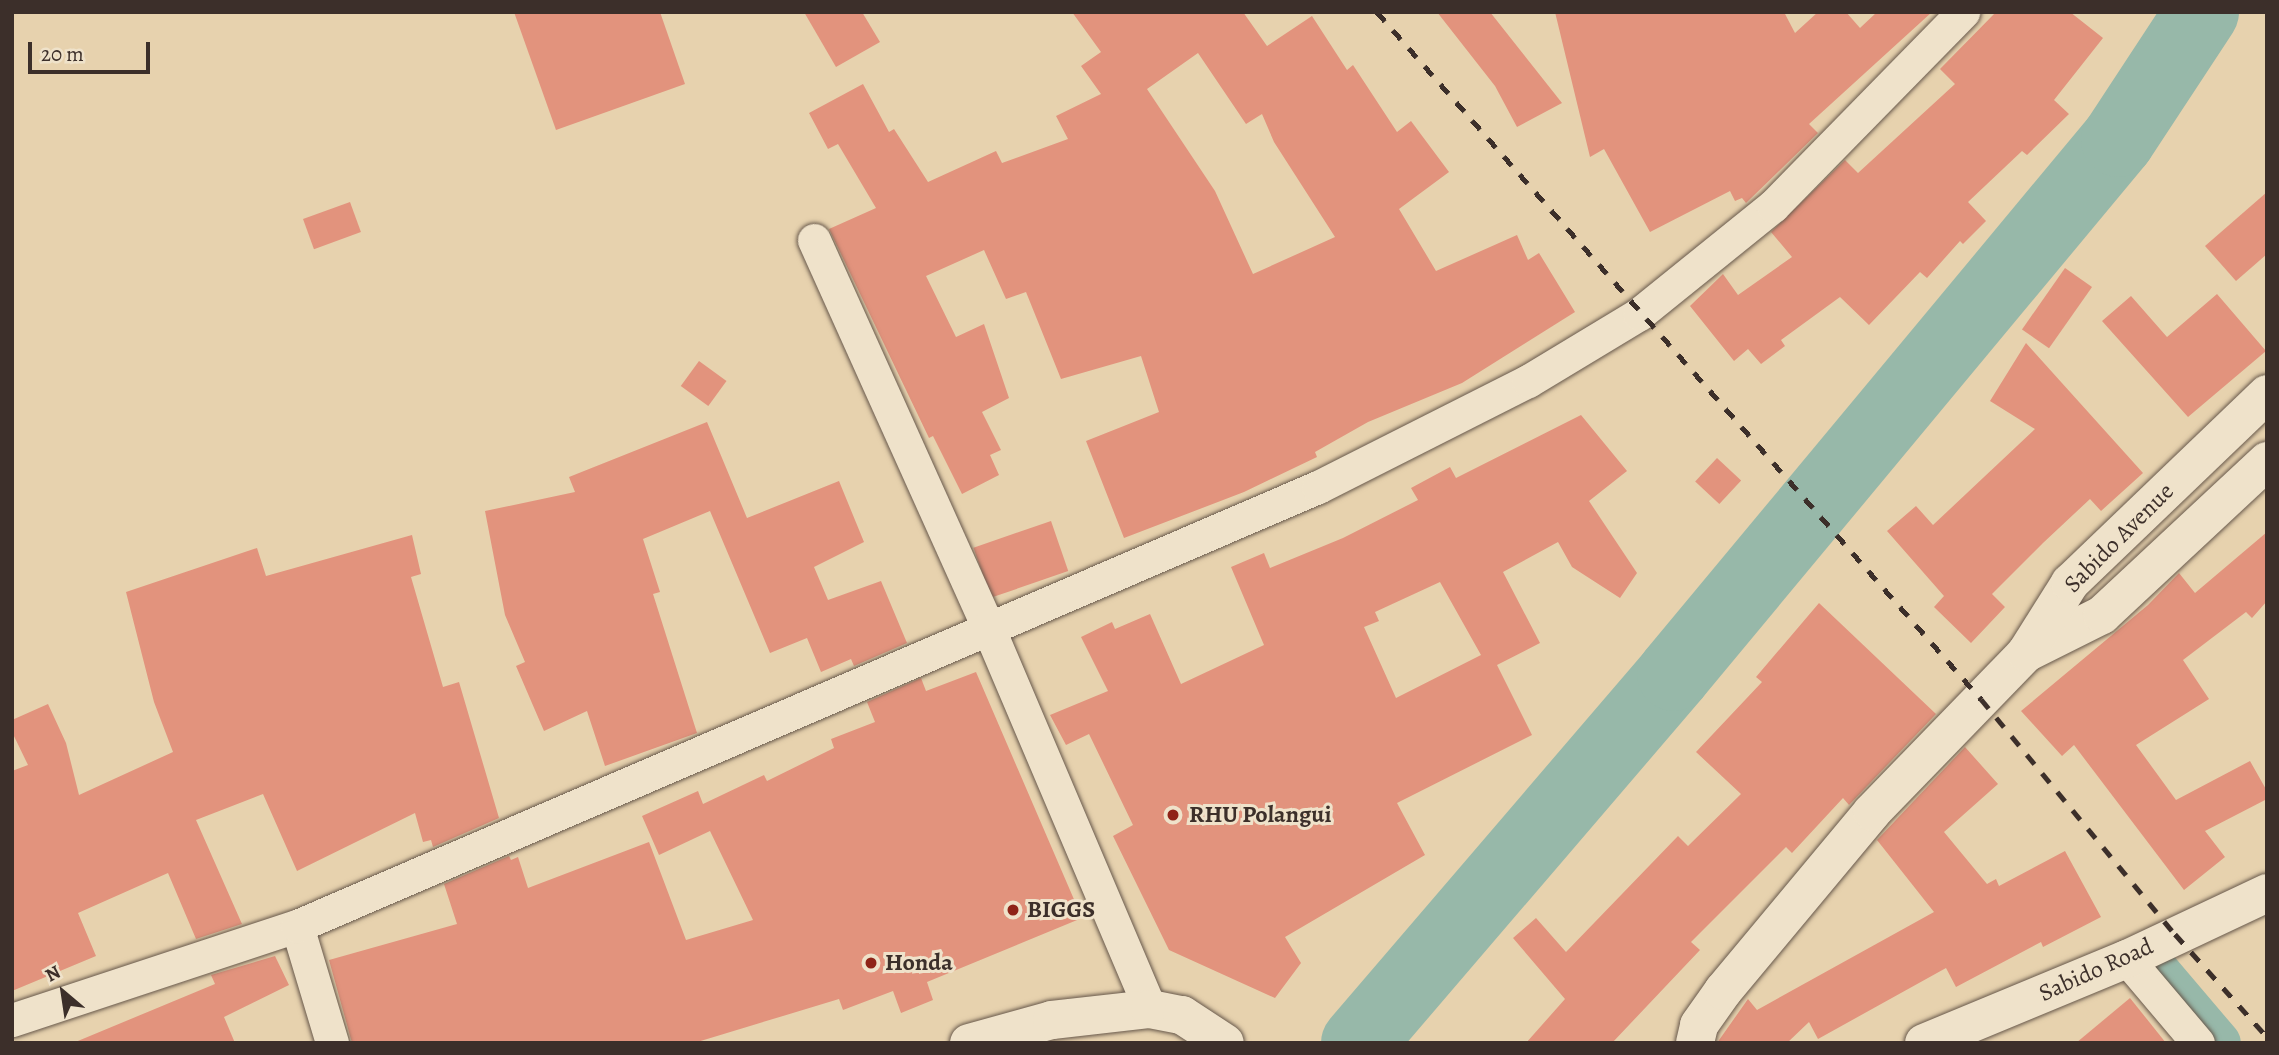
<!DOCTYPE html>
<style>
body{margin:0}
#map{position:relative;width:2279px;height:1055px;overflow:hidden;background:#e7d2ae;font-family:Alegreya,serif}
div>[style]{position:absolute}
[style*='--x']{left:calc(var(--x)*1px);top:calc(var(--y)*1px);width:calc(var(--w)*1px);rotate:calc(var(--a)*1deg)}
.canal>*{height:42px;margin:-21px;padding:0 21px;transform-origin:21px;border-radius:21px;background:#97b8a9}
.river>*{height:74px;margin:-37px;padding:0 37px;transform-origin:37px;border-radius:37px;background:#97b8a9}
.building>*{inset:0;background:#e2937d;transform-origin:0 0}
.roads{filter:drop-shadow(0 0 2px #67584b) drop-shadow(0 0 2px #67584b)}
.street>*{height:33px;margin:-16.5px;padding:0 16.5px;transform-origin:16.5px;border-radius:16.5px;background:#efe2ca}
.secondary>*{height:38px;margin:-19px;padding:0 19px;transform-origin:19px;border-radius:19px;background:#efe2ca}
.rail>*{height:5px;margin-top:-2.5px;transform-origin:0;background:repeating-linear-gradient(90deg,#3c2f2a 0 12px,transparent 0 24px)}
.dots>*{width:19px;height:19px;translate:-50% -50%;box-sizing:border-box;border:4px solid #efe2ca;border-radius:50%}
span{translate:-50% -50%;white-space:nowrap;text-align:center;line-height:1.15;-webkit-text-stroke:6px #efe2ca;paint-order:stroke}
.street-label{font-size:24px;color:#3c2f2a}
.poi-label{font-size:24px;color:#3c2f2a;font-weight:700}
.left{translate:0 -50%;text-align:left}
.frame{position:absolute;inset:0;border:14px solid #3c2f2a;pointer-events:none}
.north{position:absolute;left:28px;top:957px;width:70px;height:70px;-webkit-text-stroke:5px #efe2ca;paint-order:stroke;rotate:331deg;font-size:19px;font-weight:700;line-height:28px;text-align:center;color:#3c2f2a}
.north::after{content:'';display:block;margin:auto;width:24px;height:32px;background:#3c2f2a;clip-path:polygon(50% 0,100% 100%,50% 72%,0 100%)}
.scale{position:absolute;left:28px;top:42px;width:122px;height:32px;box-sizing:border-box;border:4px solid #3c2f2a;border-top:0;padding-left:9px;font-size:21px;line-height:24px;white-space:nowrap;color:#3c2f2a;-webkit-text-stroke:5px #efe2ca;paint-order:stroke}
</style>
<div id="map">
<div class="canal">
<div style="--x:2159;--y:971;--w:94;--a:49.7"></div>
</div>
<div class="river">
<div style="--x:1358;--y:1043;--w:486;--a:-49.4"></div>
<div style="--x:1674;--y:674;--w:694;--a:-50.26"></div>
<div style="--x:2118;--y:140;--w:153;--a:-56.7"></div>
</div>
<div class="building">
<div style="clip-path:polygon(514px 12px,660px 12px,685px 84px,556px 130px)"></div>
<div style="clip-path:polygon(804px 12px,862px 12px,880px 42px,836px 67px)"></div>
<div style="clip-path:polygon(evenodd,1072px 12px,1243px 12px,1267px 46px,1312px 16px,1347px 70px,1353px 65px,1397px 132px,1411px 121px,1449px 172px,1399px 209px,1436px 271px,1517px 235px,1528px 260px,1539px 253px,1575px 312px,1462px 383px,1368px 422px,1315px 452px,1317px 457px,1244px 492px,1124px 538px,1086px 441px,1159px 412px,1141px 356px,1061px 379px,1026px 292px,1006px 299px,984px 250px,926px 276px,956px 337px,984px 324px,1009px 398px,982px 412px,1001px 450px,990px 455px,999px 475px,962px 494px,933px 436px,929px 438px,829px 229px,876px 208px,838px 144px,828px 149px,809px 113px,863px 84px,889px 132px,894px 129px,928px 182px,996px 151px,1002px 163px,1068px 139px,1056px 116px,1101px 94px,1081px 66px,1101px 52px,1072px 12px,1198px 53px,1246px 124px,1262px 114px,1274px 142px,1335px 237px,1253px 274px,1215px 191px,1147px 89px,1198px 53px)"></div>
<div style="clip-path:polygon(1437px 12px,1490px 12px,1562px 103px,1517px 127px,1495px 86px)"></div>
<div style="clip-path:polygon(1555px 12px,1784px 12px,1795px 33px,1818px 12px,1846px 12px,1860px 28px,1877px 12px,1932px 12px,1809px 124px,1818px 133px,1746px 203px,1742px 198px,1735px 201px,1730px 191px,1650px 232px,1604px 149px,1590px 157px)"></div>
<div style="clip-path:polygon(1996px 12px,2070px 12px,2103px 38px,2054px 100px,2069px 114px,2027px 155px,2022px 151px,1968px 202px,1986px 221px,1963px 244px,1960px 241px,1927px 278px,1920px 272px,1869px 325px,1840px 297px,1781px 340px,1785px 346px,1761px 364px,1748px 349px,1734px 361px,1690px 306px,1723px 274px,1738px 295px,1792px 257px,1771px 232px,1845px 160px,1858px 173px,1955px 84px,1940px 69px)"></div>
<div style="clip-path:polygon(2267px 192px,2267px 254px,2236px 281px,2205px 246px)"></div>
<div style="left:350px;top:202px;width:32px;height:50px;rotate:70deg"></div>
<div style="left:2065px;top:268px;width:33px;height:75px;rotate:35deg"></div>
<div style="clip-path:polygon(2217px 294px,2266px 351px,2188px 417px,2102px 321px,2131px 296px,2167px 337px)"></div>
<div style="clip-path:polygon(2026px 343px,2143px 473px,2101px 511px,2090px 499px,2043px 543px,1992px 594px,2005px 607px,1971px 643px,1934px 607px,1944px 596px,1887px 531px,1916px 506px,1933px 525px,2035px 429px,1990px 401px)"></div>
<div style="left:699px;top:361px;width:34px;height:31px;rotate:36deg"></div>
<div style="clip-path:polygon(evenodd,1581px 415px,1627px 471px,1589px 501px,1637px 573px,1620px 598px,1572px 567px,1558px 542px,1503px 572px,1540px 643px,1497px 665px,1532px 735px,1397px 803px,1425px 855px,1285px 937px,1301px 963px,1275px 998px,1169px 950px,1113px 836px,1133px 825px,1089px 734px,1066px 745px,1050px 715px,1108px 691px,1081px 637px,1112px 622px,1115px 629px,1150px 614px,1181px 684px,1264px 645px,1231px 567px,1264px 553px,1270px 568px,1343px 538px,1418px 500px,1411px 488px,1450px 467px,1456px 478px,1581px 415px,1440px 582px,1481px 655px,1396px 698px,1364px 627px,1379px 621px,1375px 612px,1440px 582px)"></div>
<div style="clip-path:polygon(707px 422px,747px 518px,839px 481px,864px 542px,814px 567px,828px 600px,881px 581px,907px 643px,854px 666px,851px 659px,821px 672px,807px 638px,770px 653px,710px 511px,643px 539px,660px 592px,653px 594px,697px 733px,605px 766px,587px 711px,544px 731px,516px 666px,525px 662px,505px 615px,485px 511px,575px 492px,569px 477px)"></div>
<div style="left:1717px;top:458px;width:33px;height:32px;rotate:43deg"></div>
<div style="left:1051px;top:521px;width:53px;height:82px;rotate:71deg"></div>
<div style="clip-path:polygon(2267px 532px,2267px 601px,2252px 618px,2246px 612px,2183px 660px,2209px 699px,2136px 745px,2176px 800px,2250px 761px,2267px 791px,2267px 799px,2205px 831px,2225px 857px,2184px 890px,2074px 745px,2062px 756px,2021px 711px,2148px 605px,2179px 573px,2195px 593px)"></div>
<div style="clip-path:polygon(412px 535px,421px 574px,411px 577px,443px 687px,459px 682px,499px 818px,433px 847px,431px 840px,423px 842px,415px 813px,297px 871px,263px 794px,196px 820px,242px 924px,196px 939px,168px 873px,78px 913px,96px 956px,12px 991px,12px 771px,28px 765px,12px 732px,12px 720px,48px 704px,66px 743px,79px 795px,173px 752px,154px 702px,126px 592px,257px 548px,266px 576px)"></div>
<div style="clip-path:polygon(1819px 603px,1936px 714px,1849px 805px,1843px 798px,1792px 853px,1786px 847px,1691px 942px,1700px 950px,1612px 1043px,1526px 1043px,1565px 999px,1513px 938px,1536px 918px,1566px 952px,1678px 836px,1688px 846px,1741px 794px,1696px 752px,1762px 682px,1756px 677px)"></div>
<div style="clip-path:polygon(976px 672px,1082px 918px,927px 982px,933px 1000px,901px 1013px,893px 991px,843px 1010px,839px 999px,694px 1043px,352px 1043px,329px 960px,457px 924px,444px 884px,509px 856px,511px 860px,518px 857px,528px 888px,649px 842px,686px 940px,753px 920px,710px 831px,659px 855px,642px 816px,698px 791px,703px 804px,764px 775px,767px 781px,834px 748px,831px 739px,875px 722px,867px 702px,921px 678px,926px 691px)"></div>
<div style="clip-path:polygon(1965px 747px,1998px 784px,1944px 832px,1987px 884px,1996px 879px,1999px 886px,2065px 851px,2101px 917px,2043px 947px,2041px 942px,1956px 987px,1946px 968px,1818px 1039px,1809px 1022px,1787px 1043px,1717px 1043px,1748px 999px,1757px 1010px,1934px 912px,1877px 840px)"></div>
<div style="clip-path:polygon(275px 956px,289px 985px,224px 1017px,235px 1043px,73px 1043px,215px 984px,211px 975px)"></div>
<div style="clip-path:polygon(2130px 998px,2166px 1043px,2076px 1043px)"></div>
</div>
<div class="roads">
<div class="street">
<div style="--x:814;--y:240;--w:424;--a:65.8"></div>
<div style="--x:988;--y:627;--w:415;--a:67"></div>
<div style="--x:297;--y:926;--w:122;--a:73.3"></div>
<div style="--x:2127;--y:959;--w:110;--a:49.8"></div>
<div style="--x:12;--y:1020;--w:300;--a:-18.3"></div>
<div style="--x:297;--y:926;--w:1111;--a:-23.27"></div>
<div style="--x:1318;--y:487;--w:235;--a:-26.8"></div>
<div style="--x:1528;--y:381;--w:130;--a:-31.1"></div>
<div style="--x:1639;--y:314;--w:172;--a:-38.9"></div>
<div style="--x:1773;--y:206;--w:272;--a:-45.6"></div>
</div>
<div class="secondary">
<div style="--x:2026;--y:653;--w:85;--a:-26.6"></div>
<div style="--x:2102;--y:615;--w:226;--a:-43"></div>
<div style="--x:969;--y:1043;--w:86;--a:-15.5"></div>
<div style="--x:1052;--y:1020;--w:99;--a:-6.4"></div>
<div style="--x:1150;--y:1009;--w:33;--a:11"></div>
<div style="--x:1182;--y:1015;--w:51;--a:33.1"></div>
<div style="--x:1695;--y:1043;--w:18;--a:-77"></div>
<div style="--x:1699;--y:1025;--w:42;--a:-54.8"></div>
<div style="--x:1723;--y:991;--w:233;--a:-50.2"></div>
<div style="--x:1872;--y:812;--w:221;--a:-45.9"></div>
<div style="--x:2026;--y:653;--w:83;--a:-57.8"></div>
<div style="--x:2070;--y:583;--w:273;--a:-43.8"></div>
<div style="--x:1924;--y:1043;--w:220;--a:-22.5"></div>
<div style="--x:2127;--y:959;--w:155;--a:-25.2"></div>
</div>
</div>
<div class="rail">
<div style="--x:1377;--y:12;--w:915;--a:48.68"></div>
<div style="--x:1981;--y:699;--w:305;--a:50.5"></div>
<div style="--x:2175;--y:934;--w:138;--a:48.2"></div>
</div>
<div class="dots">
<div style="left:1173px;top:815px;background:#8f2418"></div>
<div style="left:1013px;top:910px;background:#8f2418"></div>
<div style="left:871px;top:963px;background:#8f2418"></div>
</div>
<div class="street-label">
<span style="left:2119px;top:538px;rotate:-45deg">Sabido Avenue</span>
<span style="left:2096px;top:970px;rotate:-24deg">Sabido Road</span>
</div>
<div class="poi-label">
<span class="left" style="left:1189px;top:815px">RHU Polangui</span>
<span class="left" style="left:1027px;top:910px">BIGGS</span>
<span class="left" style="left:885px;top:963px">Honda</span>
</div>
<div class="frame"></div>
<div class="north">N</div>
<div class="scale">20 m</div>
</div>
